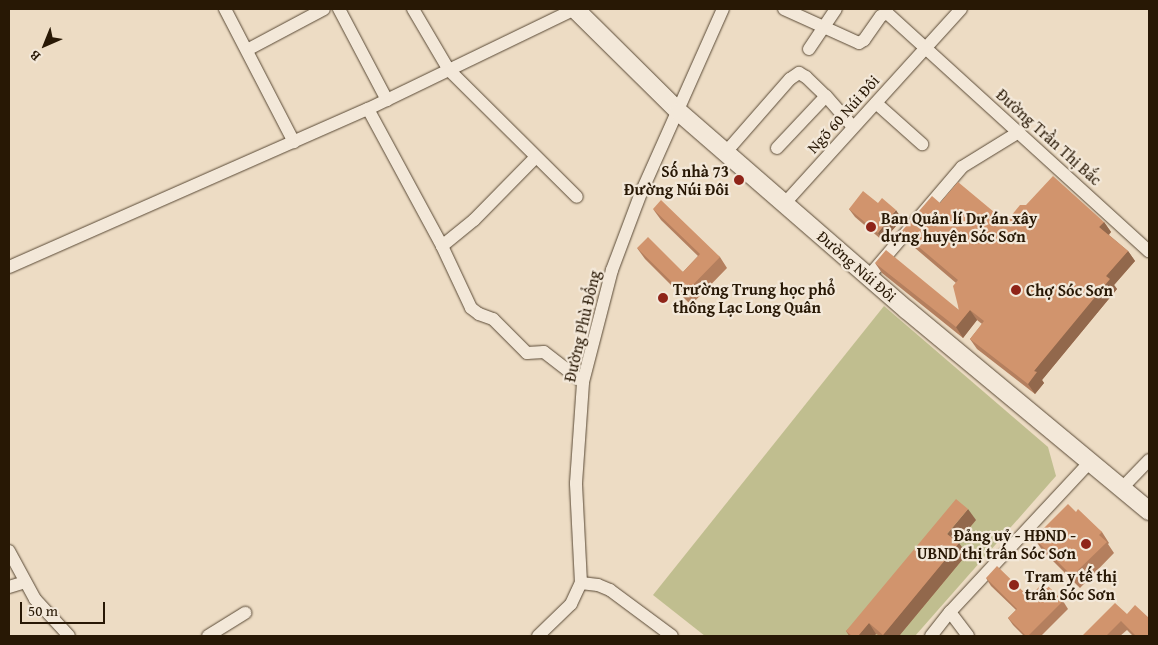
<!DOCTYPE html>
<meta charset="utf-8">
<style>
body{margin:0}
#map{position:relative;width:1158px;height:645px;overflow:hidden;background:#eddcc4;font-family:"Gentium Book Plus",serif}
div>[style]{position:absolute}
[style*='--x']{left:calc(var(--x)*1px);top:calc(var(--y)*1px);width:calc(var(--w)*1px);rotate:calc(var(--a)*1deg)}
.green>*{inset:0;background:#c0be8f}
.roads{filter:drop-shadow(0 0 1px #594935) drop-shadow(0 0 1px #594935)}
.street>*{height:12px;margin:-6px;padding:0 6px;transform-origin:6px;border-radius:6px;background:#f3e8d9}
.secondary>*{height:18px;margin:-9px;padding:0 9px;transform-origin:9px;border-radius:9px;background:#f3e8d9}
.wall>*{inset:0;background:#b47f5e}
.shaded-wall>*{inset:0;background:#92684c}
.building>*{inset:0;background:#d1946d}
.dots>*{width:14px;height:14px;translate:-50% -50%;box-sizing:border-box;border:2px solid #f3e8d9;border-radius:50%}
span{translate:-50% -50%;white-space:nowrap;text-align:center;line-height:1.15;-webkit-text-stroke:4.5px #f3e8d9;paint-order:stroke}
.street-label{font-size:16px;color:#281805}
.poi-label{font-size:16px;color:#281805;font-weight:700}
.right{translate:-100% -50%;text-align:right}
.left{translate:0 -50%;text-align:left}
.frame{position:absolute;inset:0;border:10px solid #281805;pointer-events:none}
.north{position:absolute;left:20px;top:20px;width:50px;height:50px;-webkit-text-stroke:4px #f3e8d9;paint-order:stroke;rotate:224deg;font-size:14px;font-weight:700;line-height:20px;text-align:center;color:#281805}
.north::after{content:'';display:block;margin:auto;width:18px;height:22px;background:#281805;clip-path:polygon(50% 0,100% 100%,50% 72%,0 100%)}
.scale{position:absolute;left:20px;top:602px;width:85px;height:22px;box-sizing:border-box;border:2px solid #281805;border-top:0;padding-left:6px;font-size:15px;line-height:18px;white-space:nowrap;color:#281805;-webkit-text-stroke:4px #f3e8d9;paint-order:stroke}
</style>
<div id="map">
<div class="green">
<div style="clip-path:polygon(884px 306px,1048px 447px,1056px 476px,915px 636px,705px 636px,653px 595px)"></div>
</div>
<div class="roads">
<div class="street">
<div style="--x:225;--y:9;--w:150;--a:62.6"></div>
<div style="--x:339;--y:9;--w:103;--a:62.2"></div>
<div style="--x:413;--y:9;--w:71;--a:59.5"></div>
<div style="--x:449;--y:70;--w:180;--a:44.8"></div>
<div style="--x:784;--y:9;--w:82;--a:24.4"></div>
<div style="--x:859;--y:43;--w:6;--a:-31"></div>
<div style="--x:864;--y:40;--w:29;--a:-55"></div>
<div style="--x:881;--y:16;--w:7;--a:-27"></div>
<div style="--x:887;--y:13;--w:354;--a:42.3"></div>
<div style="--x:809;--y:49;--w:48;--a:-56"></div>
<div style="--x:247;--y:50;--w:87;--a:-28"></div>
<div style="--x:876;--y:103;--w:62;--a:41.7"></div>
<div style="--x:368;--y:109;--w:156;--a:61.6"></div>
<div style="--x:442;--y:246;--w:68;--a:64.9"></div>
<div style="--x:471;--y:308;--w:10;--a:37"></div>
<div style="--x:479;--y:314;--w:15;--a:20"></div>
<div style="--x:493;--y:319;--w:48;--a:45"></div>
<div style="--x:527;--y:353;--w:17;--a:-3"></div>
<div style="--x:544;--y:352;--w:49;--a:37.6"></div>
<div style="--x:777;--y:148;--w:71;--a:-46.7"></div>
<div style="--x:726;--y:152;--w:97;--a:-48.8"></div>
<div style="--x:790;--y:79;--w:11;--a:-34"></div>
<div style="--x:799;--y:73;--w:8;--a:30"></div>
<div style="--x:806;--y:77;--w:28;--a:44"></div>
<div style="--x:826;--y:96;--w:41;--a:48.9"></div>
<div style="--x:785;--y:203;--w:262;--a:-47.8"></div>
<div style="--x:442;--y:246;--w:41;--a:-39.1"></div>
<div style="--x:474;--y:220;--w:88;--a:-45.5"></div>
<div style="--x:9;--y:267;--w:392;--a:-23.8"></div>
<div style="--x:368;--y:109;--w:230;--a:-25.8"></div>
<div style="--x:869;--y:276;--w:143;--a:-49.5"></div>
<div style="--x:962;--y:167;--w:67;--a:-31.6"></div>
<div style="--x:1122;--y:488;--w:39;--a:-46"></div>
<div style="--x:9;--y:551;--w:55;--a:61.6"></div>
<div style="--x:35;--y:599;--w:50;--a:47.4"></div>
<div style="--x:581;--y:583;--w:17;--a:7"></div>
<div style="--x:598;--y:585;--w:13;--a:23"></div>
<div style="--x:610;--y:590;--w:77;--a:36.6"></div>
<div style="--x:9;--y:587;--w:17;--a:-17"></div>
<div style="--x:950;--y:612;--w:30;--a:53"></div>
<div style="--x:208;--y:636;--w:44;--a:-31.9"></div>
<div style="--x:538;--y:636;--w:46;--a:-44.1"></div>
<div style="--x:571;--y:604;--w:23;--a:-65"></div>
<div style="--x:581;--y:583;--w:100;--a:-92.9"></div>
<div style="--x:576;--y:483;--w:101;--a:-86"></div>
<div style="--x:583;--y:382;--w:116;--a:-75.5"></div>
<div style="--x:612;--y:270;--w:82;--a:-69.4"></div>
<div style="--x:641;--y:193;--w:201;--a:-66"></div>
<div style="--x:931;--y:636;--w:31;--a:-52"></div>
<div style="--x:950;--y:612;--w:207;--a:-47"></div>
</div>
<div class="secondary">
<div style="--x:575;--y:9;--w:146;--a:44.7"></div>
<div style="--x:679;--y:112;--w:302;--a:41"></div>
<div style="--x:907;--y:310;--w:315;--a:39.7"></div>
</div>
</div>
<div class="wall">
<div style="clip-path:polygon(878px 203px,902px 219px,883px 241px,855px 217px,849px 209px)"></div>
<div style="clip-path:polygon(940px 203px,1006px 222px,1104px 222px,1111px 232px,1109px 235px,1128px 251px,1135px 261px,1114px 285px,1117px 289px,1042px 380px,1044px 383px,1035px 394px,977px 349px,970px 339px,982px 324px,977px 320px,963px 338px,882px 273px,875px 263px,959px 310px,956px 283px,908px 242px,901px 232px)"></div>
<div style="clip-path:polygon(653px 209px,720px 257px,727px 268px,691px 305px,645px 259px,637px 248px,683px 272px,698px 256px,661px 220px)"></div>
<div style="clip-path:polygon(1076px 512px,1102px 532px,1109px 543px,1108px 544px,1114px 553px,1080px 588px,1042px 550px,1034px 538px)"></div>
<div style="clip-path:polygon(976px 520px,957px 542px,967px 554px,899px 636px,880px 636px,876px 634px,874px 636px,849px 636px,846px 631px)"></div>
<div style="clip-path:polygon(986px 578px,1029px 597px,1063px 601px,1068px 609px,1041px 636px,1024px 636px,1013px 625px,1008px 618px,1016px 610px,991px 586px)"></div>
<div style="clip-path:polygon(1127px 614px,1149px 636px,1133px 636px,1127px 630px,1120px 636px,1082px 636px)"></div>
</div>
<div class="shaded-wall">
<div style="clip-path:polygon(896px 210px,902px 219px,883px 241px,878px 233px)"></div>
<div style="clip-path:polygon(1104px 222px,1111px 232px,1106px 237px,1099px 227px)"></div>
<div style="clip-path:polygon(1128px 251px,1135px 261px,1114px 285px,1117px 289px,1042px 380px,1044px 383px,1035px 394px,1028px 384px,1034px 371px,1106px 276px)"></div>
<div style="clip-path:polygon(970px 310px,977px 320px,963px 338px,956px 327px)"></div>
<div style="clip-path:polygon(968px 509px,976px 520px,955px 545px,947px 534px)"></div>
<div style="clip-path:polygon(959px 543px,967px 554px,899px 636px,884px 636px,883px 635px)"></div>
<div style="clip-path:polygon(869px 623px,876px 634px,874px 636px,858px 636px)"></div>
</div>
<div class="building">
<div style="clip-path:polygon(1053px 176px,1104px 222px,1099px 227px,1128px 251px,1106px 276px,1110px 279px,1034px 371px,1037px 372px,1028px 384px,970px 339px,984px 321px,970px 310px,956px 327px,875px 263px,886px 250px,959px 310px,953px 286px,958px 280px,901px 232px,932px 196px,940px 203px,958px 182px,1006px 222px,1020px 205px,1026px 205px)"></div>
<div style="clip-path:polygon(863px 191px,878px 203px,882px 198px,896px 210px,878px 233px,849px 209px)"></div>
<div style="clip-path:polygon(661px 200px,720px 257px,684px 294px,637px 248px,648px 237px,683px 272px,700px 254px,653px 209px)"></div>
<div style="clip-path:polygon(956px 499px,968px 509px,947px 534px,959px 543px,883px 635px,869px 623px,858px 636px,852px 636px,846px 631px)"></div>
<div style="clip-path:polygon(1068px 504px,1076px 512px,1078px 509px,1102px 532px,1099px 535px,1107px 542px,1072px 576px,1034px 538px)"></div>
<div style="clip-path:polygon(997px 566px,1029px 597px,1044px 582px,1063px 601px,1028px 636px,1026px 636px,1008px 618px,1017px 609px,986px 578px)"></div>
<div style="clip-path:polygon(1115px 603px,1127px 614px,1135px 605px,1149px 618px,1149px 636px,1136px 636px,1121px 621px,1106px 636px,1082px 636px)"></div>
</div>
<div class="dots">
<div style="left:739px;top:180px;background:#8f2418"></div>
<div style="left:871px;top:227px;background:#8f2418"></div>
<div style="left:1016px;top:290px;background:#8f2418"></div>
<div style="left:663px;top:298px;background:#8f2418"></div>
<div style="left:1086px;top:544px;background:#8f2418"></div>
<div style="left:1014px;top:585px;background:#8f2418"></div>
</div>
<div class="street-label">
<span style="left:843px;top:114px;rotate:-48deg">Ngõ 60 Núi Đôi</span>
<span style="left:1049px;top:137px;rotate:42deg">Đường Trần Thị Bắc</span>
<span style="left:857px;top:266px;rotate:41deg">Đường Núi Đôi</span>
<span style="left:582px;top:326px;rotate:-77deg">Đường Phù Đổng</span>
</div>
<div class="poi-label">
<span class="right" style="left:729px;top:180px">Số nhà 73<br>Đường Núi Đôi</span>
<span class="left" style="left:881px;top:227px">Ban Quản lí Dự án xây<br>dựng huyện Sóc Sơn</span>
<span class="left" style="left:673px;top:298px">Trường Trung học phổ<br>thông Lạc Long Quân</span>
<span class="left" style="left:1026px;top:290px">Chợ Sóc Sơn</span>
<span class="right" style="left:1076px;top:544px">Đảng uỷ - HĐND -<br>UBND thị trấn Sóc Sơn</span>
<span class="left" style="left:1025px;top:585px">Trạm y tế thị<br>trấn Sóc Sơn</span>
</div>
<div class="frame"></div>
<div class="north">B</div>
<div class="scale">50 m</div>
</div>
